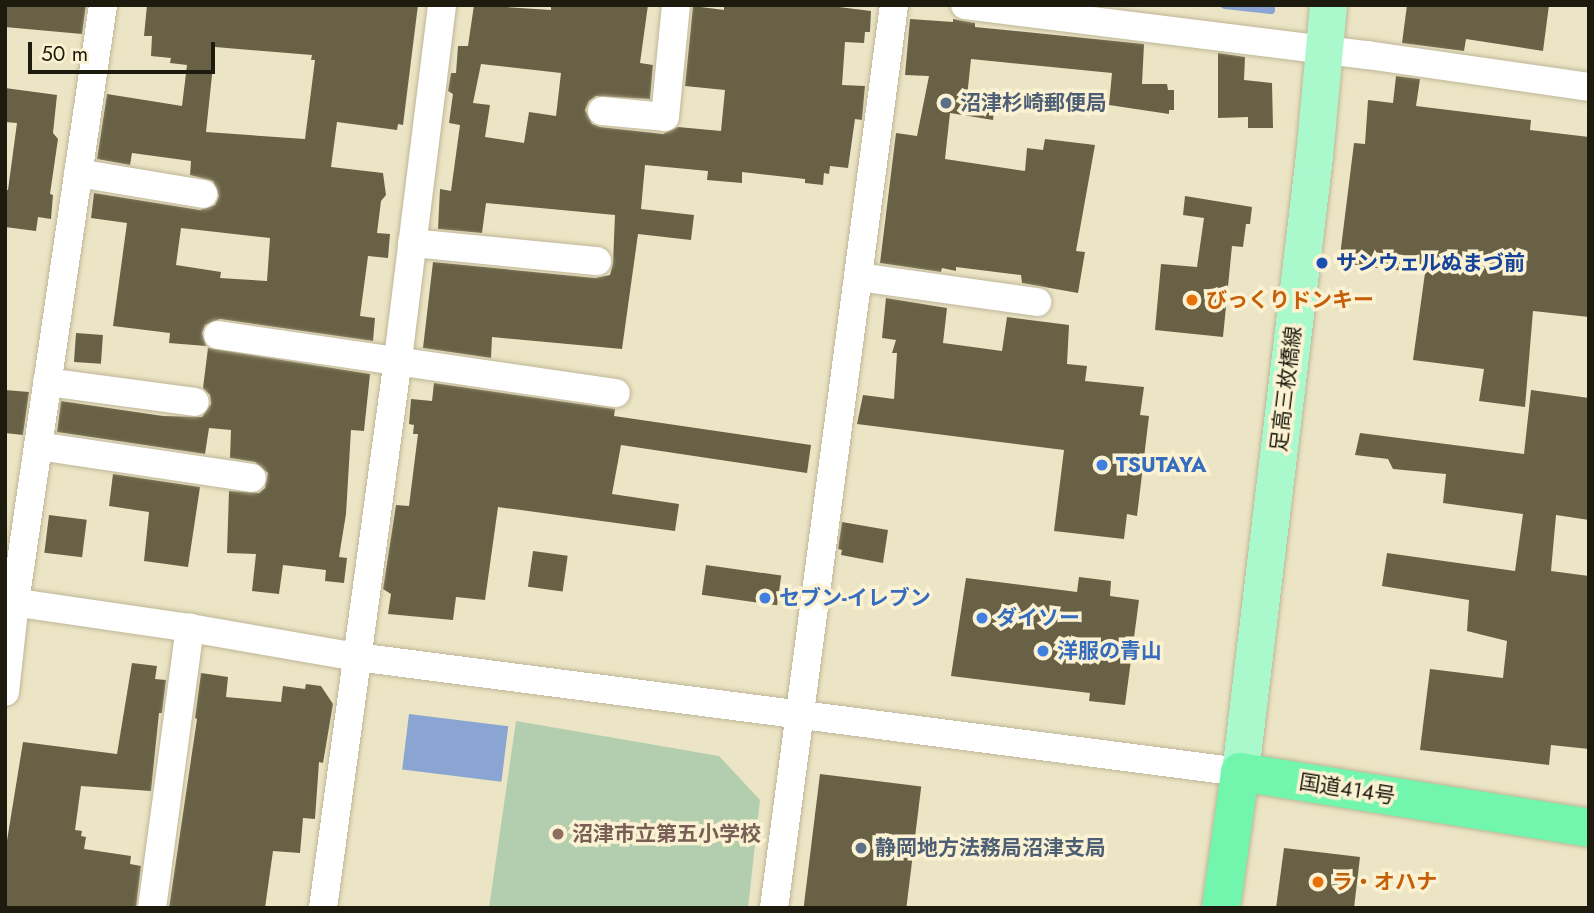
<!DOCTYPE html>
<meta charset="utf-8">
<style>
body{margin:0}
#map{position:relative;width:1594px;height:913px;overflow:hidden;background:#ece5c5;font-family:Jost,"Noto Sans JP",sans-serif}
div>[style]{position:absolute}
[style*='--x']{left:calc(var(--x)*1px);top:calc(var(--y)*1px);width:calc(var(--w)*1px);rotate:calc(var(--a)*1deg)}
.green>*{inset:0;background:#b3ceae}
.water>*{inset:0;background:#8aa5d2;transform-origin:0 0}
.stream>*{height:8px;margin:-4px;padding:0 4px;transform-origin:4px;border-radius:4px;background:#8aa5d2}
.building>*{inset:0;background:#686145;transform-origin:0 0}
.roads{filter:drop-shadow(0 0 2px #beb697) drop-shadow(0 0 2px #beb697)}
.minor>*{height:28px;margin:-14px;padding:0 14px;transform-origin:14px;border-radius:14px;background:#fff}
.major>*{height:37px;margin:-18.5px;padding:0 18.5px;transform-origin:18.5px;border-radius:18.5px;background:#aaf9cd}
.highway>*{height:38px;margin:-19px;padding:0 19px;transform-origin:19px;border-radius:19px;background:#72f5ac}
.dots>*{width:19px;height:19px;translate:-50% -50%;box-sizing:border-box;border:4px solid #faf2d2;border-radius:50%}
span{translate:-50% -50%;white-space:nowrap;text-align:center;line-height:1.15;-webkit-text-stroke:7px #faf2d2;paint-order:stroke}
.service-label{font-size:21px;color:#4e5e75;font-weight:700}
.left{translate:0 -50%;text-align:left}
.transit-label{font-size:21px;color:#164399;font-weight:700}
.food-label{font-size:21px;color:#c56008;font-weight:700}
.street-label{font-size:21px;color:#1d1a0e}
.shop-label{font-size:21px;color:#366cbe;font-weight:700}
.education-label{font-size:21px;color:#785e54;font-weight:700}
.frame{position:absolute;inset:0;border:7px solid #1d1a0e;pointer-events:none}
.scale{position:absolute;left:28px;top:42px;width:187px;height:32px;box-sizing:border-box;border:4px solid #1d1a0e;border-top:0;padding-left:9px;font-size:21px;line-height:24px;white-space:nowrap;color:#1d1a0e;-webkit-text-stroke:5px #faf2d2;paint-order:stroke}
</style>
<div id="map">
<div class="green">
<div style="clip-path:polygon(516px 721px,719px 756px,760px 800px,748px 908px,489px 908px)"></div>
</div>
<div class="water">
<div style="left:409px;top:714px;width:100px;height:56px;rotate:7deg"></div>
</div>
<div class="stream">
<div style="--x:1225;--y:5;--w:46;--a:6.2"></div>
<div style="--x:1271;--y:10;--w:5;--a:-90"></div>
</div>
<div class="building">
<div style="clip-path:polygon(5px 5px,86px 5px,82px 34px,5px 27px)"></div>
<div style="clip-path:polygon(evenodd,147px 5px,418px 5px,403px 125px,398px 124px,397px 130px,337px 122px,331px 167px,383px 173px,386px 195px,381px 201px,377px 233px,390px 234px,388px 258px,368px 256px,360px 316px,375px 318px,373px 341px,220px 319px,205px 325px,202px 333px,206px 346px,169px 343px,170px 333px,113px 326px,127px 223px,91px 218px,94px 193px,200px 210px,215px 205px,219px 196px,213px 181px,190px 175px,191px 161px,132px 153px,130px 165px,97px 159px,107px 94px,182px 106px,187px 65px,170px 63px,171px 58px,151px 56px,152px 36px,144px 36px,147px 5px,215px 47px,312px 55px,311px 60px,315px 60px,305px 139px,206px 132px,215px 47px,147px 5px,181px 228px,270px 238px,267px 281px,220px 278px,221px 272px,176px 265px,181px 228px)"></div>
<div style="clip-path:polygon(evenodd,474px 5px,551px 10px,551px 5px,648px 5px,640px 63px,653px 65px,650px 99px,596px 96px,589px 101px,585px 110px,592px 124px,600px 127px,663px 134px,678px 127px,721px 131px,725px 90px,685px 86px,693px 6px,724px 10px,724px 5px,823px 5px,871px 11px,870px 32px,865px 32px,864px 43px,845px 42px,842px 85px,865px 86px,862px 120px,855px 119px,848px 168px,830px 166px,829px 174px,824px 173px,823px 185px,805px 183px,805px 179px,742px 172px,742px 183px,707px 180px,708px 171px,645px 165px,641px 209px,694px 215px,691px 240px,638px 234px,622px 349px,492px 337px,491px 358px,423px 348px,433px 262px,595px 278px,610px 275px,613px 263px,615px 215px,486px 203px,482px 233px,438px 229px,440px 189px,451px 191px,460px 125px,449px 123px,453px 94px,448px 91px,451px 73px,456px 73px,458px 46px,468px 46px,474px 5px,481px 64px,561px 73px,556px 116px,529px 112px,524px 143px,485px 137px,490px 105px,473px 103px,481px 64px)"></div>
<div style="clip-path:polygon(1407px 5px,1549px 5px,1543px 51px,1466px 39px,1464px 51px,1402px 43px)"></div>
<div style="clip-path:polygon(910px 19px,953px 22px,953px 19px,975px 23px,975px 27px,1144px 44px,1142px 84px,1167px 84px,1168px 90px,1174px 90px,1174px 110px,1169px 110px,1169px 114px,1109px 105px,1112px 73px,971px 59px,967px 97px,995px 101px,993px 120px,950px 113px,945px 159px,1025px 171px,1027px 148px,1043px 150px,1045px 139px,1095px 145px,1076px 251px,1085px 252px,1078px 293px,1022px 283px,1021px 275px,956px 267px,956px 271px,942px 268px,941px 272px,880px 263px,896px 133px,917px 136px,929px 76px,905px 75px)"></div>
<div style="clip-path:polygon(1218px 53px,1245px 57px,1244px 80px,1272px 83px,1273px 128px,1248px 128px,1248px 117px,1218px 118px)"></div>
<div style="clip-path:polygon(1396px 76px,1420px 79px,1416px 106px,1531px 120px,1530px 130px,1589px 137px,1589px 317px,1533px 311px,1525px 407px,1479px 401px,1484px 369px,1413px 360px,1425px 273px,1339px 264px,1354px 143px,1365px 144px,1368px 100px,1393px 103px)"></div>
<div style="clip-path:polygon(5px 88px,57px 95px,53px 133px,58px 139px,50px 194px,53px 195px,51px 219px,38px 217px,36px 231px,5px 227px,5px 190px,8px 190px,17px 123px,5px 122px)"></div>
<div style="clip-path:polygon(1185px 196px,1252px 207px,1250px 224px,1246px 224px,1243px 247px,1232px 246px,1223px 337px,1155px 330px,1161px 264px,1197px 267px,1204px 218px,1183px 215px)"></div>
<div style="clip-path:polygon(886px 298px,947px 308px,943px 343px,1002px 351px,1007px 317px,1069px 325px,1067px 364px,1087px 366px,1085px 381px,1144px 387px,1140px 415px,1149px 416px,1137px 516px,1127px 514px,1124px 539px,1054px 531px,1064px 450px,857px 424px,863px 395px,894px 399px,897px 353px,892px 353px,896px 340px,882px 338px)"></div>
<div style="left:76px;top:333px;width:27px;height:29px;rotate:4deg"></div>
<div style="clip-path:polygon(208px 348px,370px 374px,364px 431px,351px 430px,346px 514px,339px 557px,347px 558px,344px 583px,325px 581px,326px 570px,283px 565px,279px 594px,252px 591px,256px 554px,227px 553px,229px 491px,259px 493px,265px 488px,268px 473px,255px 462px,230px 458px,231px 430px,209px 428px,205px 454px,57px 432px,61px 401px,163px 416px,202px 417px,211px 404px,210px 395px,203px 388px)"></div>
<div style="clip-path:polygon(434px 383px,615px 409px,614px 416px,811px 445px,807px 473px,621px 445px,612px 494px,679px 504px,675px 531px,498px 507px,485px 600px,456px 597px,453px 620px,388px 614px,391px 594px,383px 589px,396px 505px,409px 506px,418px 434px,413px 434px,414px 425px,409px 424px,411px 399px,432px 401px)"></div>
<div style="clip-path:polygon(5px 390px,29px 392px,23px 435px,5px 433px)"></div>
<div style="clip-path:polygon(1531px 390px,1589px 398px,1589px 520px,1556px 515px,1551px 571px,1589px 576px,1589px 749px,1551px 745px,1549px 765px,1420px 750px,1430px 669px,1503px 678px,1507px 641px,1467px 631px,1469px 600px,1382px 586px,1387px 553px,1515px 571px,1523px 514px,1443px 503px,1446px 474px,1393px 469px,1388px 459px,1355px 455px,1360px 433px,1524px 454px)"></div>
<div style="clip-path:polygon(113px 474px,200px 487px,188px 567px,144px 561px,149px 512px,109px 506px)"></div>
<div style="left:49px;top:515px;width:38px;height:38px;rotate:7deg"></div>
<div style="clip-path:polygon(842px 522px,888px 530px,883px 563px,841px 555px,842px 550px,838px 549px)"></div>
<div style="left:533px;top:551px;width:35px;height:36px;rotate:8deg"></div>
<div style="left:706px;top:565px;width:76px;height:30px;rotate:8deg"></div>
<div style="clip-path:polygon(1079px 577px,1111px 581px,1110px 596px,1139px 600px,1125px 705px,1089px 701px,1090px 693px,951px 676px,966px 578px,1077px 592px)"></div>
<div style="clip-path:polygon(132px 663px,157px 666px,155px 679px,166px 680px,162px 713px,159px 713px,151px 791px,81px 786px,75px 830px,82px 831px,81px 836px,86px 837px,84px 849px,131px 856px,130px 864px,141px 866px,136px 908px,5px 908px,5px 853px,23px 742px,117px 754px)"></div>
<div style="clip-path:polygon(201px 673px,228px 677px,226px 697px,281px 702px,283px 686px,305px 689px,306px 684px,321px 686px,333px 704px,323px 763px,319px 762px,315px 819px,303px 818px,300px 853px,273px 851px,265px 908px,169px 908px,197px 719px,195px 718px)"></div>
<div style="left:820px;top:774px;width:102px;height:135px;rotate:7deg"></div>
<div style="clip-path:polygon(1284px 848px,1360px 857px,1354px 908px,1276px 908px)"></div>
</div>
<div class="roads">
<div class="minor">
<div style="--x:965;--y:5;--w:405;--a:7.1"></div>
<div style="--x:1367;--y:55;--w:224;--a:8.2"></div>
<div style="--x:602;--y:111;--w:63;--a:5.4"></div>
<div style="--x:665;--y:117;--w:113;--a:-84.4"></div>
<div style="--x:78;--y:173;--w:127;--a:9.5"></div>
<div style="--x:412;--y:243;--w:186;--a:5.6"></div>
<div style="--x:859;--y:277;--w:180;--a:8"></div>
<div style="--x:218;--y:335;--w:402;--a:8.3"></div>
<div style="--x:47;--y:382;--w:149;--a:7.7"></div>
<div style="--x:38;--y:446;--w:216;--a:8.5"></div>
<div style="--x:5;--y:601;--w:187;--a:8.3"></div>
<div style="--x:190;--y:628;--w:169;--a:9.9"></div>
<div style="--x:357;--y:657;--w:890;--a:7.42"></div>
<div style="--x:5;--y:692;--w:91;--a:-83.7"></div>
<div style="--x:15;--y:602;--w:603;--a:-81.61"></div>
<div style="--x:152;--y:908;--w:283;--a:-82.3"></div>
<div style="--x:323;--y:908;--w:554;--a:-82.22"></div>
<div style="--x:398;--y:359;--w:357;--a:-82.9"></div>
<div style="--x:774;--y:908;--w:911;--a:-82.43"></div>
</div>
<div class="major">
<div style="--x:1240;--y:772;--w:620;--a:-83.15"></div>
<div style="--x:1314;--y:156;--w:152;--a:-84.7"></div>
</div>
<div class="highway">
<div style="--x:1221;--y:908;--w:137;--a:-82"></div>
<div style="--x:1240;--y:772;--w:353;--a:9.1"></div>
</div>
</div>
<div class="dots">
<div style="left:946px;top:103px;background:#5c6f8a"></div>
<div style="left:1322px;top:263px;background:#1a4fb4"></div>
<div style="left:1192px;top:300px;background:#e8710a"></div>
<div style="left:1102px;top:465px;background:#3f7fe0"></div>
<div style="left:765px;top:598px;background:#3f7fe0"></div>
<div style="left:982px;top:618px;background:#3f7fe0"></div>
<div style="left:1043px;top:651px;background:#3f7fe0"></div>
<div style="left:558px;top:834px;background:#8d6e63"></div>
<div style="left:861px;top:848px;background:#5c6f8a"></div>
<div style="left:1318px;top:882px;background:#e8710a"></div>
</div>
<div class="service-label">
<span class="left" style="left:960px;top:103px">沼津杉崎郵便局</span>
<span class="left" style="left:875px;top:848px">静岡地方法務局沼津支局</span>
</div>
<div class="transit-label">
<span class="left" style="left:1336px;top:263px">サンウェルぬまづ前</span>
</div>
<div class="food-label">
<span class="left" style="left:1206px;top:300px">びっくりドンキー</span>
<span class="left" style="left:1332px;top:882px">ラ・オハナ</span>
</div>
<div class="street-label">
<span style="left:1286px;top:389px;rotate:-83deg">足高三枚橋線</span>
<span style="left:1347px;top:789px;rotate:9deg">国道414号</span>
</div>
<div class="shop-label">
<span class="left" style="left:1116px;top:465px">TSUTAYA</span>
<span class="left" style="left:779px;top:598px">セブン-イレブン</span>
<span class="left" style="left:996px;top:618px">ダイソー</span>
<span class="left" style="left:1057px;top:651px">洋服の青山</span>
</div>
<div class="education-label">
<span class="left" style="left:572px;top:834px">沼津市立第五小学校</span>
</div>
<div class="frame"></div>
<div class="scale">50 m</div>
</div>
